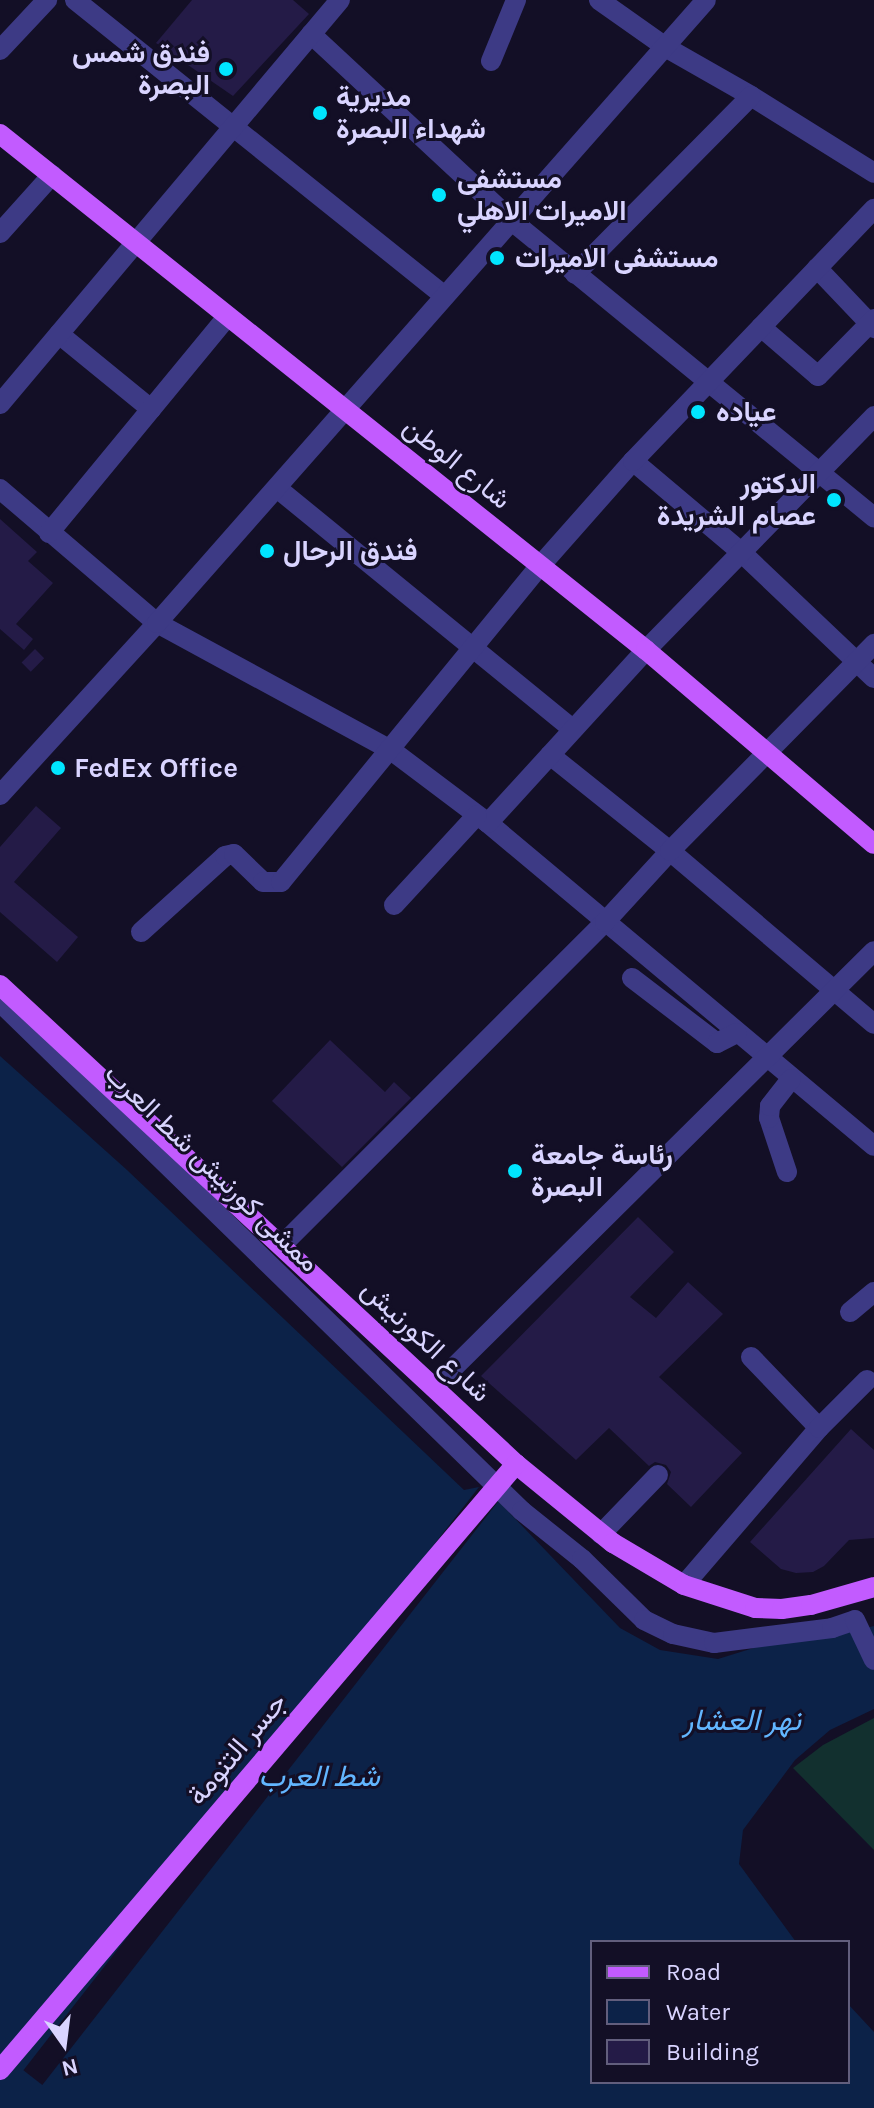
<!DOCTYPE html>
<meta charset="utf-8">
<style>
body{margin:0}
#map{position:relative;width:874px;height:2108px;overflow:hidden;background:#130f26;font-family:Karla,Vazirmatn,sans-serif}
div>[style]{position:absolute}
[style*='--x']{left:calc(var(--x)*1px);top:calc(var(--y)*1px);width:calc(var(--w)*1px);rotate:calc(var(--a)*1deg)}
.green>*{inset:0;background:#12302f}
.water>*{inset:0;background:#0c2248}
.pier>*{inset:0;background:#130f26;transform-origin:0 0}
.building>*{inset:0;background:#241b47;transform-origin:0 0}
.minor>*{height:20px;margin:-10px;padding:0 10px;transform-origin:10px;border-radius:10px;background:#3d3a85}
.major>*{height:20px;margin:-10px;padding:0 10px;transform-origin:10px;border-radius:10px;background:#c25bff}
.major-bridge>*{height:20px;margin:-10px;padding:0 10px;transform-origin:10px;border-radius:10px;background:#c25bff}
.dots>*{width:22px;height:22px;translate:-50% -50%;box-sizing:border-box;border:4px solid #130f26;border-radius:50%}
span{translate:-50% -50%;white-space:nowrap;text-align:center;line-height:1.15;-webkit-text-stroke:6px #130f26;paint-order:stroke}
.poi-label{font-size:28px;color:#d9d4ff;font-weight:700}
.right{translate:-100% -50%;text-align:right}
.left{translate:0 -50%;text-align:left}
.street-label{font-size:28px;color:#d9d4ff}
.water-label{font-size:30px;color:#62b6ff;font-style:italic}
.legend{position:absolute;left:590px;top:1940px;width:260px;height:144px;box-sizing:border-box;background:#130f26;border:2px solid #625e7d;margin:0;padding:10px 14px;list-style:none;font-size:24px;color:#d9d4ff}
.legend li{display:flex;align-items:center;gap:16px;height:40px}
.legend b{width:40px;border:2px solid #625e7d}
.north{position:absolute;left:24px;top:2004px;width:80px;height:80px;-webkit-text-stroke:6px #130f26;paint-order:stroke;rotate:166deg;font-size:22px;font-weight:700;line-height:32px;text-align:center;color:#d9d4ff}
.north::after{content:'';display:block;margin:auto;width:28px;height:36px;background:#d9d4ff;clip-path:polygon(50% 0,100% 100%,50% 72%,0 100%)}
</style>
<div id="map">
<div class="green">
<div style="clip-path:polygon(874px 1718px,874px 1850px,793px 1768px,823px 1745px)"></div>
</div>
<div class="water">
<div style="clip-path:polygon(0 1056px,127px 1170px,464px 1490px,479px 1487px,502px 1505px,620px 1628px,660px 1650px,718px 1659px,766px 1644px,825px 1638px,874px 1626px,874px 1709px,830px 1730px,795px 1760px,743px 1830px,739px 1864px,796px 1942px,592px 1942px,592px 2082px,848px 2082px,848px 2004px,874px 2032px,874px 2108px,0 2108px)"></div>
</div>
<div class="pier">
<div style="left:479px;top:1487px;width:24px;height:740px;rotate:38deg"></div>
</div>
<div class="building">
<div style="clip-path:polygon(192px 0,293px 0,309px 14px,233px 96px,156px 43px)"></div>
<div style="clip-path:polygon(0 519px,37px 552px,28px 561px,53px 583px,16px 624px,33px 639px,24px 650px,0 629px)"></div>
<div style="left:35px;top:649px;width:13px;height:19px;rotate:45deg"></div>
<div style="clip-path:polygon(36px 806px,61px 828px,14px 882px,78px 937px,57px 962px,0 912px,0 847px)"></div>
<div style="clip-path:polygon(330px 1040px,385px 1092px,394px 1082px,411px 1098px,342px 1167px,272px 1101px)"></div>
<div style="clip-path:polygon(638px 1217px,674px 1252px,630px 1297px,656px 1318px,688px 1282px,723px 1314px,659px 1377px,742px 1453px,691px 1507px,667px 1484px,671px 1472px,666px 1465px,655px 1462px,649px 1466px,609px 1428px,576px 1460px,481px 1376px)"></div>
<div style="clip-path:polygon(851px 1429px,874px 1450px,874px 1538px,849px 1540px,824px 1566px,813px 1572px,796px 1573px,781px 1569px,750px 1542px)"></div>
</div>
<div class="minor">
<div style="--x:75;--y:0;--w:472;--a:38.7"></div>
<div style="--x:599;--y:0;--w:83;--a:35.2"></div>
<div style="--x:667;--y:48;--w:97;--a:29.7"></div>
<div style="--x:751;--y:96;--w:145;--a:32"></div>
<div style="--x:311;--y:34;--w:275;--a:42.9"></div>
<div style="--x:512;--y:221;--w:468;--a:39.3"></div>
<div style="--x:0;--y:50;--w:69;--a:-46.8"></div>
<div style="--x:491;--y:61;--w:66;--a:-67.7"></div>
<div style="--x:0;--y:233;--w:78;--a:-48.1"></div>
<div style="--x:817;--y:268;--w:83;--a:46.5"></div>
<div style="--x:575;--y:274;--w:250;--a:-45.3"></div>
<div style="--x:761;--y:327;--w:75;--a:40.7"></div>
<div style="--x:818;--y:376;--w:80;--a:-45.5"></div>
<div style="--x:59;--y:334;--w:119;--a:39.2"></div>
<div style="--x:0;--y:404;--w:528;--a:-49.92"></div>
<div style="--x:633;--y:461;--w:141;--a:40.1"></div>
<div style="--x:741;--y:552;--w:183;--a:43.5"></div>
<div style="--x:277;--y:488;--w:382;--a:39.2"></div>
<div style="--x:0;--y:489;--w:206;--a:40.5"></div>
<div style="--x:157;--y:623;--w:266;--a:28.5"></div>
<div style="--x:391;--y:750;--w:121;--a:37"></div>
<div style="--x:488;--y:823;--w:503;--a:39.92"></div>
<div style="--x:49;--y:533;--w:281;--a:-50.5"></div>
<div style="--x:550;--y:755;--w:154;--a:38.7"></div>
<div style="--x:670;--y:851;--w:267;--a:40.3"></div>
<div style="--x:0;--y:795;--w:233;--a:-47.6"></div>
<div style="--x:157;--y:623;--w:830;--a:-48.61"></div>
<div style="--x:488;--y:823;--w:234;--a:-47.6"></div>
<div style="--x:646;--y:650;--w:327;--a:-45.7"></div>
<div style="--x:394;--y:905;--w:122;--a:-47.3"></div>
<div style="--x:141;--y:932;--w:113;--a:-42.1"></div>
<div style="--x:225;--y:856;--w:9;--a:-13"></div>
<div style="--x:234;--y:854;--w:40;--a:44"></div>
<div style="--x:263;--y:882;--w:18;--a:0"></div>
<div style="--x:281;--y:882;--w:409;--a:-50.7"></div>
<div style="--x:540;--y:566;--w:140;--a:-48.5"></div>
<div style="--x:633;--y:461;--w:349;--a:-46.3"></div>
<div style="--x:632;--y:978;--w:107;--a:37.4"></div>
<div style="--x:717;--y:1043;--w:22;--a:-27"></div>
<div style="--x:0;--y:1002;--w:729;--a:44.28"></div>
<div style="--x:522;--y:1511;--w:77;--a:38.7"></div>
<div style="--x:582;--y:1559;--w:87;--a:44.5"></div>
<div style="--x:644;--y:1620;--w:32;--a:26"></div>
<div style="--x:673;--y:1634;--w:42;--a:12.4"></div>
<div style="--x:714;--y:1643;--w:119;--a:-7.2"></div>
<div style="--x:832;--y:1628;--w:24;--a:-19"></div>
<div style="--x:855;--y:1620;--w:44;--a:64.6"></div>
<div style="--x:787;--y:1172;--w:57;--a:-108.4"></div>
<div style="--x:769;--y:1118;--w:12;--a:-85"></div>
<div style="--x:770;--y:1106;--w:34;--a:-52"></div>
<div style="--x:283;--y:1244;--w:455;--a:-45"></div>
<div style="--x:605;--y:922;--w:96;--a:-47.5"></div>
<div style="--x:670;--y:851;--w:291;--a:-45.4"></div>
<div style="--x:850;--y:1312;--w:31;--a:-40"></div>
<div style="--x:751;--y:1357;--w:98;--a:46.2"></div>
<div style="--x:434;--y:1387;--w:619;--a:-44.74"></div>
<div style="--x:601;--y:1534;--w:82;--a:-46"></div>
<div style="--x:684;--y:1585;--w:207;--a:-49.3"></div>
<div style="--x:819;--y:1428;--w:68;--a:-45"></div>
</div>
<div class="major">
<div style="--x:0;--y:134;--w:827;--a:38.62"></div>
<div style="--x:646;--y:650;--w:299;--a:40.4"></div>
<div style="--x:0;--y:985;--w:704;--a:42.87"></div>
<div style="--x:516;--y:1464;--w:125;--a:39.2"></div>
<div style="--x:613;--y:1543;--w:82;--a:30.6"></div>
<div style="--x:684;--y:1585;--w:75;--a:17.9"></div>
<div style="--x:755;--y:1608;--w:27;--a:2"></div>
<div style="--x:782;--y:1609;--w:29;--a:-8"></div>
<div style="--x:811;--y:1605;--w:66;--a:-15.9"></div>
</div>
<div class="major-bridge">
<div style="--x:0;--y:2070;--w:796;--a:-49.59"></div>
</div>
<div class="dots">
<div style="left:226px;top:69px;background:#00e5ff"></div>
<div style="left:320px;top:113px;background:#00e5ff"></div>
<div style="left:439px;top:195px;background:#00e5ff"></div>
<div style="left:497px;top:258px;background:#00e5ff"></div>
<div style="left:698px;top:412px;background:#00e5ff"></div>
<div style="left:834px;top:500px;background:#00e5ff"></div>
<div style="left:267px;top:551px;background:#00e5ff"></div>
<div style="left:58px;top:768px;background:#00e5ff"></div>
<div style="left:515px;top:1171px;background:#00e5ff"></div>
</div>
<div class="poi-label">
<span class="right" style="left:210px;top:69px">فندق شمس<br>البصرة</span>
<span class="left" style="left:336px;top:113px">مديرية<br>شهداء البصرة</span>
<span class="left" style="left:457px;top:195px">مستشفى<br>الاميرات الاهلي</span>
<span class="left" style="left:515px;top:258px">مستشفى الاميرات</span>
<span class="left" style="left:716px;top:412px">عياده</span>
<span class="right" style="left:816px;top:500px">الدكتور<br>عصام الشريدة</span>
<span class="left" style="left:283px;top:551px">فندق الرحال</span>
<span class="left" style="left:74px;top:768px">FedEx Office</span>
<span class="left" style="left:531px;top:1171px">رئاسة جامعة<br>البصرة</span>
</div>
<div class="street-label">
<span style="left:457px;top:463px;rotate:39deg">شارع الوطن</span>
<span style="left:212px;top:1168px;rotate:44deg">ممشى كورنيش شط العرب</span>
<span style="left:426px;top:1341px;rotate:43deg">شارع الكورنيش</span>
<span style="left:237px;top:1749px;rotate:-50deg">جسر التنومة</span>
</div>
<div class="water-label">
<span style="left:742px;top:1720px">نهر العشار</span>
<span style="left:319px;top:1776px">شط العرب</span>
</div>
<ul class="legend">
<li><b style="height:10px;background:#c25bff"></b>Road</li>
<li><b style="height:22px;background:#0c2248"></b>Water</li>
<li><b style="height:22px;background:#241b47"></b>Building</li>
</ul>
<div class="north">N</div>
</div>
